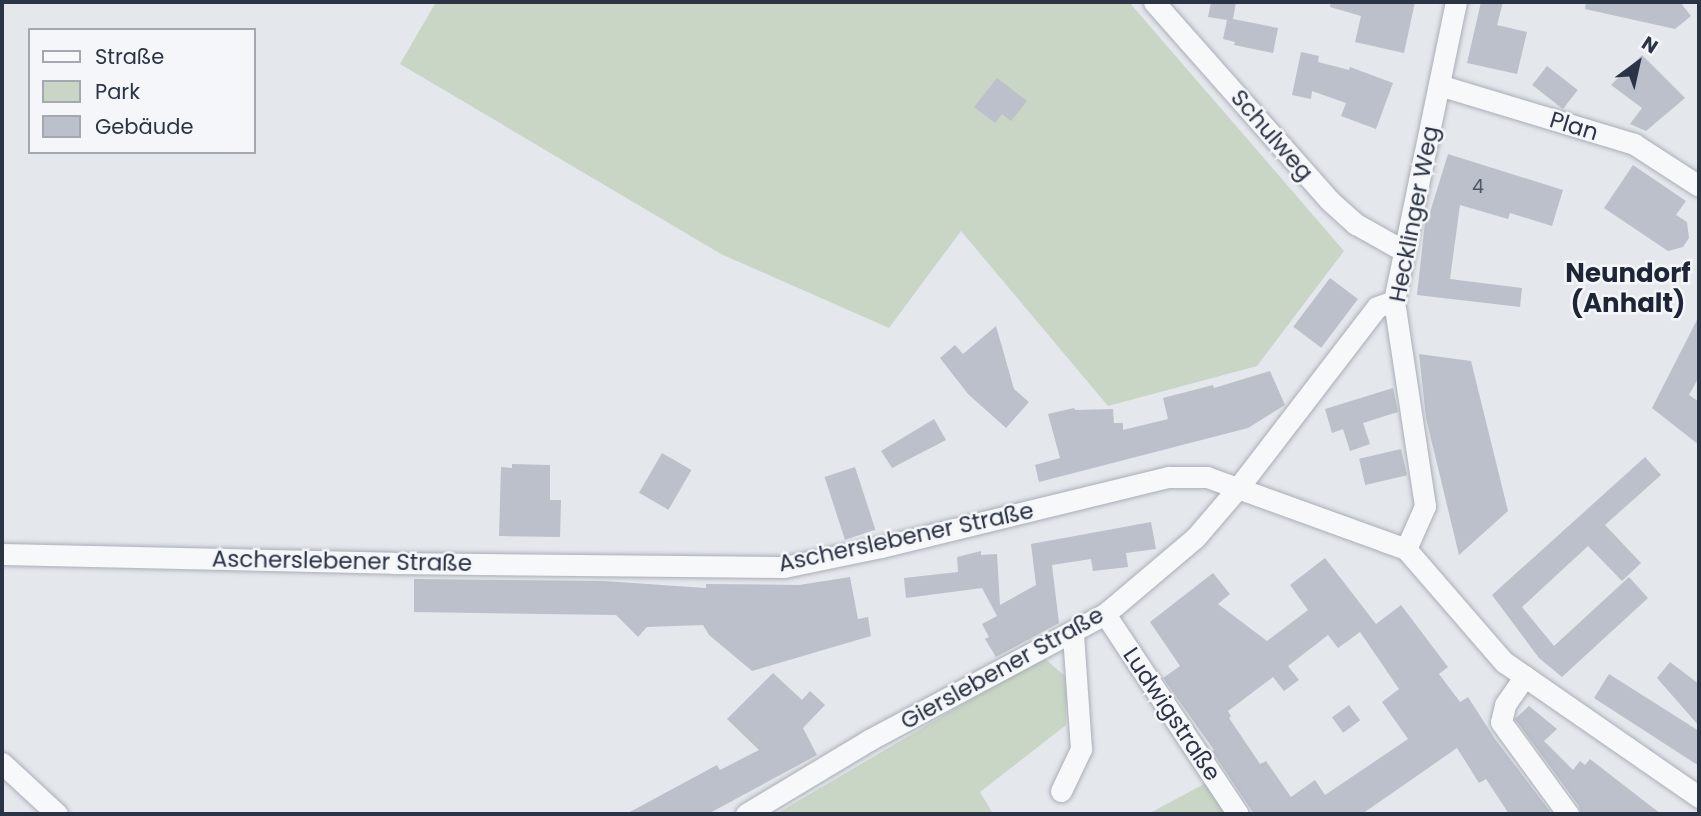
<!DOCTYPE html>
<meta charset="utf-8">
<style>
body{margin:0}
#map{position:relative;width:1701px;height:816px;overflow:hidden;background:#e4e7ec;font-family:Poppins,sans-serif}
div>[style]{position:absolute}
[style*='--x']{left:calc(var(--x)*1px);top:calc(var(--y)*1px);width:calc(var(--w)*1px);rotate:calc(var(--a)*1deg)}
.green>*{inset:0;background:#c9d6c5}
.building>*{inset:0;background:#bbc0ca;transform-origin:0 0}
.roads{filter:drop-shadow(0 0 2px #a9aeb7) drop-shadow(0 0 2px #a9aeb7)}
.minor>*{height:21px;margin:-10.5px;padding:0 10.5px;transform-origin:10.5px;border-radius:10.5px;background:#f7f8fa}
span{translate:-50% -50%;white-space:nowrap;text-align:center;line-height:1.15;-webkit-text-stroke:5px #f4f6f9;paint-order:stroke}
.number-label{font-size:19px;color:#4f5766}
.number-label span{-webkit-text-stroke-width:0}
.street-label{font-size:23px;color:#2b3445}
.quarter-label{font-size:26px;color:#1d2536;font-weight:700}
.frame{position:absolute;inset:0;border:4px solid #2b3445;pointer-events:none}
.legend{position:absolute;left:28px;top:28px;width:228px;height:126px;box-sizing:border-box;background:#f4f6f9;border:2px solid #a4a8b1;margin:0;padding:9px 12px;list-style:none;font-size:21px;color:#2b3445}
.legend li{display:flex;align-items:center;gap:14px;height:35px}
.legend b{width:35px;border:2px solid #a4a8b1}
.north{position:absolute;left:1603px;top:28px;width:70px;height:70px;-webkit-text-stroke:5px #f4f6f9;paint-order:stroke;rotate:33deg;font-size:19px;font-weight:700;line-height:28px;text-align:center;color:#2b3445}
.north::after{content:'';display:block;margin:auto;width:24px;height:32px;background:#2b3445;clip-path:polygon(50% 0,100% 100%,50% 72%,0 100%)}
</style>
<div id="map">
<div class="green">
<div style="clip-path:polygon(436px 2px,1129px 2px,1344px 251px,1257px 366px,1108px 406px,961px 231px,889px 328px,721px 254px,400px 64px)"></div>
<div style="clip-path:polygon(1043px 657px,1067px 678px,1066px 725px,980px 792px,993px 814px,776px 814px)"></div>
<div style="clip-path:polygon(1206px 783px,1227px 814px,1148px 814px)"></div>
</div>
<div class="building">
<div style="clip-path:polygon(1211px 2px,1236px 2px,1233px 19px,1278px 28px,1273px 53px,1234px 45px,1235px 42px,1223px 39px,1227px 20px,1208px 17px)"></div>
<div style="clip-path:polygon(1331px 2px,1415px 2px,1404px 53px,1355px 42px,1361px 16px,1330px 7px)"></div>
<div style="clip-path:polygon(1481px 2px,1503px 2px,1497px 25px,1527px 32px,1517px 74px,1467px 63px)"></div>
<div style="clip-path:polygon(1586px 2px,1680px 2px,1691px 16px,1675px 29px,1585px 9px)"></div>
<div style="clip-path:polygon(1301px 52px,1319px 56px,1318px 62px,1349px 70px,1350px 67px,1393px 83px,1376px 129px,1341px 116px,1346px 103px,1312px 91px,1311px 99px,1292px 95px)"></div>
<div style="clip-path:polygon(1642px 55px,1685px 98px,1646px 131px,1630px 124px,1642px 108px,1611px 85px)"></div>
<div style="left:1547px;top:66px;width:39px;height:24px;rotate:38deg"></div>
<div style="clip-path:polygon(997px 78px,1027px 101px,1011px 121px,1002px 114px,995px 123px,974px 107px)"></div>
<div style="clip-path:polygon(1448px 154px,1563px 190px,1552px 226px,1510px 213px,1508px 219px,1460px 205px,1450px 279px,1522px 288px,1520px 307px,1417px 295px,1425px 222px,1427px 222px)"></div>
<div style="clip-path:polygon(1633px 165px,1686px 201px,1676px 215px,1687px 222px,1689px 238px,1683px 247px,1668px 251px,1604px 208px)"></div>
<div style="left:1330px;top:278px;width:35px;height:61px;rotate:37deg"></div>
<div style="clip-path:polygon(1699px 316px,1699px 377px,1689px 395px,1699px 402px,1699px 445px,1652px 408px)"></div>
<div style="clip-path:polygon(996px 326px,1014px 389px,1029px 402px,1006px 428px,968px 394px,940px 358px,955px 345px,963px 354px)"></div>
<div style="clip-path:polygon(1419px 354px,1471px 361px,1508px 511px,1459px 555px,1426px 418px)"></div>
<div style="clip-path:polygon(1270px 371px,1285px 405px,1248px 428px,1039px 482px,1035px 465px,1060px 458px,1048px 414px,1074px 408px,1075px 410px,1113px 409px,1114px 423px,1123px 423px,1123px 430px,1168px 419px,1163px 398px,1213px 385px,1214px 388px)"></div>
<div style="clip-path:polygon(1393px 388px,1398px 412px,1363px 423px,1370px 444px,1350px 451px,1343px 429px,1332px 433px,1325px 409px)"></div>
<div style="clip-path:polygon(934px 419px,946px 440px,892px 468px,881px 451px)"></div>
<div style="left:1401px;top:449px;width:27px;height:43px;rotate:77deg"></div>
<div style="left:662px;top:453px;width:34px;height:46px;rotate:30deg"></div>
<div style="clip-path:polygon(1645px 457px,1661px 475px,1605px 525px,1641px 563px,1622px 581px,1588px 546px,1522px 607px,1554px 646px,1629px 577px,1648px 598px,1562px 677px,1539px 658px,1492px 595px)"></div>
<div style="clip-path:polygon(512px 464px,550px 465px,550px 500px,561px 500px,560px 537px,499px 536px,501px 467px,512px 468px)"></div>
<div style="left:855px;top:467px;width:66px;height:32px;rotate:72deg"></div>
<div style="clip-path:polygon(1151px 522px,1156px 549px,1126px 553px,1128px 567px,1093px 571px,1091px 559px,1052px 565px,1059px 623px,996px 657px,985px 639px,989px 637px,982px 624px,997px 616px,982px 588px,906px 598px,904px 578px,958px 572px,957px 557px,981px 551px,981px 555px,997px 554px,1000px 605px,1036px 585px,1031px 544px)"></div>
<div style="clip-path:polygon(evenodd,1325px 558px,1376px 624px,1401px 605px,1448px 667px,1439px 674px,1460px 702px,1468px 697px,1495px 739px,1552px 814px,1509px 814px,1486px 779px,1479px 783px,1457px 748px,1362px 814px,1254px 814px,1212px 751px,1214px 750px,1163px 678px,1180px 666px,1150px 622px,1213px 573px,1230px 594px,1218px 604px,1267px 641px,1308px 610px,1290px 585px,1325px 558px,1360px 632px,1399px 689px,1382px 702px,1408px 739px,1325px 795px,1315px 780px,1291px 797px,1266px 761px,1260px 764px,1229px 718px,1231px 716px,1228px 711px,1273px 677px,1284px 691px,1299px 680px,1288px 666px,1328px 635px,1338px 648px,1360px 632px)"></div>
<div style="clip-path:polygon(850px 577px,858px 619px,868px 617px,871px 636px,752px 671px,709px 635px,703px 625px,647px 627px,638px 637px,616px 615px,414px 612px,414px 579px,603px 581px,706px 588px,706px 584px,799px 585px)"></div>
<div style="clip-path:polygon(1670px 662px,1699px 684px,1699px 726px,1657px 678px)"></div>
<div style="clip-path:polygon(773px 673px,802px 700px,810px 691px,825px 705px,803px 728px,817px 755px,708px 814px,626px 814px,717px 765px,720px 770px,759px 750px,727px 719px)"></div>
<div style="clip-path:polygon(1609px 674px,1699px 731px,1699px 766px,1594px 698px)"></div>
<div style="left:1349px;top:705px;width:19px;height:21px;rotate:54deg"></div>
<div style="clip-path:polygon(1529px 706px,1557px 729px,1544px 741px,1573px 770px,1580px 761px,1585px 765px,1590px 759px,1661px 814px,1581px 814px,1579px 806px,1515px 719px)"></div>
</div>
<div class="roads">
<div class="minor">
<div style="--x:1154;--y:2;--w:264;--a:48.5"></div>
<div style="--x:1329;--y:200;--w:36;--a:42"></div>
<div style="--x:1356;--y:224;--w:55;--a:29.4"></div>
<div style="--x:1439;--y:85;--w:204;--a:16.8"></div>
<div style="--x:1634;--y:144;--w:77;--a:32.9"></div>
<div style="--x:1406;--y:549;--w:47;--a:-66.2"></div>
<div style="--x:1425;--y:506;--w:207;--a:-98.6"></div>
<div style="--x:1394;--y:301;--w:305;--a:-78.3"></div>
<div style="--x:2;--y:554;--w:391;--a:1.3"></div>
<div style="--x:393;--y:563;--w:391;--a:0.6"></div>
<div style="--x:784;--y:567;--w:99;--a:-11.7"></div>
<div style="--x:881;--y:547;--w:296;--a:-13.7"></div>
<div style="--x:1169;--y:477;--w:38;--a:0"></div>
<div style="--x:1207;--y:477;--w:212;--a:19.9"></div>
<div style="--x:1406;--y:549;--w:150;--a:49.1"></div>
<div style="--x:1504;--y:662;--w:237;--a:34.7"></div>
<div style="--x:1105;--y:614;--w:240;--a:56.4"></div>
<div style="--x:1525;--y:676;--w:35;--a:125"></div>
<div style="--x:1505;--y:705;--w:17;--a:103"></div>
<div style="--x:1501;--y:722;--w:114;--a:53.9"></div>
<div style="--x:2;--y:763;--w:75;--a:42.8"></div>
<div style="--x:1061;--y:791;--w:47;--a:-64.5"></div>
<div style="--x:1081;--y:749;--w:115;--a:-94"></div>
<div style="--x:746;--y:814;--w:144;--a:-31"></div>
<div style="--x:869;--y:740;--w:268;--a:-28.1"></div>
<div style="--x:1105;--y:614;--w:118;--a:-40.2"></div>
<div style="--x:1195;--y:538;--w:66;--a:-49.3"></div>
<div style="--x:1238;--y:488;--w:228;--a:-52.5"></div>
<div style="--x:1377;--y:307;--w:18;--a:-19"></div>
</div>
</div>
<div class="number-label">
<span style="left:1478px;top:187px">4</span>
</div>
<div class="street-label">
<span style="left:1574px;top:126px;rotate:17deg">Plan</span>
<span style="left:1272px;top:135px;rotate:49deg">Schulweg</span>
<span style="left:1414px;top:214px;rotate:-79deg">Hecklinger Weg</span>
<span style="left:906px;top:537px;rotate:-12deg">Ascherslebener Straße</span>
<span style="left:342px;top:561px;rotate:1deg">Ascherslebener Straße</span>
<span style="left:1002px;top:668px;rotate:-29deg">Gierslebener Straße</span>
<span style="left:1172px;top:714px;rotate:56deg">Ludwigstraße</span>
</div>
<div class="quarter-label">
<span style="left:1628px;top:289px">Neundorf<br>(Anhalt)</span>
</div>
<div class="frame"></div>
<ul class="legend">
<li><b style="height:9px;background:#f7f8fa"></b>Straße</li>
<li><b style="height:19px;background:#c9d6c5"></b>Park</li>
<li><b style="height:19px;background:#bbc0ca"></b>Gebäude</li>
</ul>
<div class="north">N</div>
</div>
